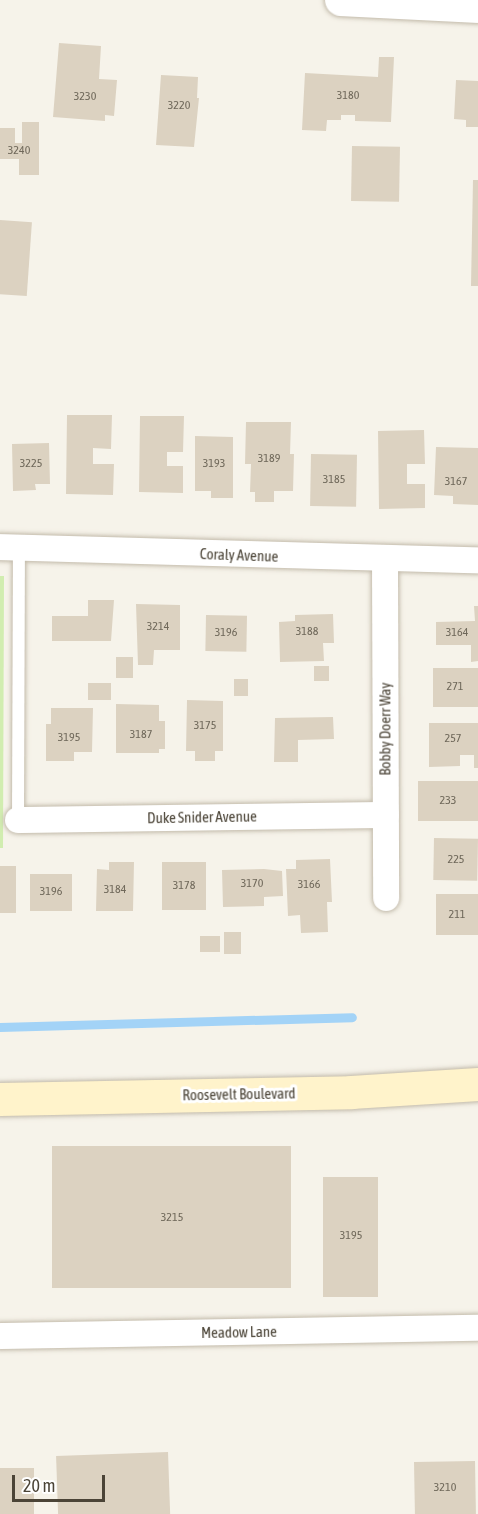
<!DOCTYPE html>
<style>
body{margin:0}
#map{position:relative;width:478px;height:1514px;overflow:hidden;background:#f6f3ea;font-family:"Asap Condensed",sans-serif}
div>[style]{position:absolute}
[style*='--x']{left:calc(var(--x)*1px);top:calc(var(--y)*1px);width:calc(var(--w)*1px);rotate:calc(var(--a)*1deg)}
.green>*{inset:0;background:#d1edb0}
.stream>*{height:9px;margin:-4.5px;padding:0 4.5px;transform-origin:4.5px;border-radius:4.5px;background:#a3d3f7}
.building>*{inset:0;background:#dcd2c1;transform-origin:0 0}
.roads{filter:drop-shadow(0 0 2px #c3bbab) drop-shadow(0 0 2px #c3bbab)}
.service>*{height:12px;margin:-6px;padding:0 6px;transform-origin:6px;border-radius:6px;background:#fff}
.minor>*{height:26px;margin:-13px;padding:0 13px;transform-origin:13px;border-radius:13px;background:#fff}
.tertiary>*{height:32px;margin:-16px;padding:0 16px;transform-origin:16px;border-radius:16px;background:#fff}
.secondary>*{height:33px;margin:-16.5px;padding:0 16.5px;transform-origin:16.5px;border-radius:16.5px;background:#fff3cb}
span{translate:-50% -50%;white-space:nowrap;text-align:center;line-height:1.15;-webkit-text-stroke:6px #fff;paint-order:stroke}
.number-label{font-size:12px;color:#6f685a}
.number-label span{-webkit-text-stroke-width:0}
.street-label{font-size:15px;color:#4b4437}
.scale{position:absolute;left:12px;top:1475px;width:93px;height:27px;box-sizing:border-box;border:3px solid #4b4437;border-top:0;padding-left:8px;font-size:18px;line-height:21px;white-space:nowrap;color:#4b4437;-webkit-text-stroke:4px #fff;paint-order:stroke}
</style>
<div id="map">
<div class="green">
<div style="clip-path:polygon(0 576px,4px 576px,3px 848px,0 848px)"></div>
</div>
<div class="stream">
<div style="--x:0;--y:1027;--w:352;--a:-1.6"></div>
</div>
<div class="building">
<div style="clip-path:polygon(59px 43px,101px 46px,99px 79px,117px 80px,114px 116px,105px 115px,105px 121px,53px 117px)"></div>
<div style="clip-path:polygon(379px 57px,394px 57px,391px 122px,355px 121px,355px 115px,341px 115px,341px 120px,327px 120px,326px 131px,302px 130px,305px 73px,378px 77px)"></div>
<div style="clip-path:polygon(161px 75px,198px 77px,197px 98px,199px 98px,194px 147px,156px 145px)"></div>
<div style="clip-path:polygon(456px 80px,478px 81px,478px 127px,466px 127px,466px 120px,454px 119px)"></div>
<div style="clip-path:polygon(22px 122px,39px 122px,39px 175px,19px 175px,19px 159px,0 159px,0 128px,15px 128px,15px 143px,22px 143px)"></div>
<div style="left:352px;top:146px;width:48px;height:55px;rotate:1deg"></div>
<div style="clip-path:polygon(473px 180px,478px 180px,478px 286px,471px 286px)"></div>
<div style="left:0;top:220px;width:32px;height:74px;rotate:4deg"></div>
<div style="clip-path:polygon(67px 415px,112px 415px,111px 449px,93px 448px,93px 464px,114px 464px,113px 495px,66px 494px)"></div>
<div style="clip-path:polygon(140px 416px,184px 416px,183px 452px,167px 452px,167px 466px,183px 466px,183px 493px,139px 492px)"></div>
<div style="clip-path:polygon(246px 422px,291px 422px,290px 454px,294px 454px,293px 491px,274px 491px,274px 502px,255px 502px,255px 492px,250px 492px,251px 464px,245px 464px)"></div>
<div style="clip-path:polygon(424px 430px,425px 464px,407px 464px,407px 484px,425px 484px,425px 508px,379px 509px,378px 431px)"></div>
<div style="clip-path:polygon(195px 436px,233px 437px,233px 498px,211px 498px,211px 491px,195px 491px)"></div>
<div style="clip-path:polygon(49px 443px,50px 484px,35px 484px,36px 490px,13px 491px,12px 444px)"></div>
<div style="clip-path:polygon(436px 447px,478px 448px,478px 505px,453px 504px,453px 496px,434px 495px)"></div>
<div style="left:311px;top:454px;width:46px;height:52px;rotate:1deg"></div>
<div style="clip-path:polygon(88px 600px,114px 600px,111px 641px,52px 641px,52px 616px,88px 616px)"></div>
<div style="clip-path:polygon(136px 604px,180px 605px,180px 650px,154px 650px,153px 665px,138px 665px)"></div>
<div style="clip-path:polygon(474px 606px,478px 606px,478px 661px,471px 662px,471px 645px,436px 645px,436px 622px,475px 621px)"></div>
<div style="clip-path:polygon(333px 614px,334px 643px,323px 643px,324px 661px,280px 662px,279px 622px,295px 621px,295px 615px)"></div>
<div style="left:206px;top:615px;width:41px;height:36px;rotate:1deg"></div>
<div style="left:133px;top:657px;width:21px;height:17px;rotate:90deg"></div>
<div style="left:314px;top:666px;width:15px;height:15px"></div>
<div style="left:433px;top:668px;width:45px;height:39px"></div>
<div style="left:234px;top:679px;width:14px;height:17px"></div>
<div style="left:111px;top:683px;width:17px;height:23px;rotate:90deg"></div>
<div style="clip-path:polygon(187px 700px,223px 701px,223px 751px,215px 751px,215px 761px,195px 761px,195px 751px,186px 751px)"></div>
<div style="clip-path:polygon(116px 704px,159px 705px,159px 721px,165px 721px,165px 749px,159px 749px,159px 753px,116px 753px)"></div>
<div style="clip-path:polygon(51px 708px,93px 708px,92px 752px,74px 752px,74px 761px,46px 761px,46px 724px,51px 724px)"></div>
<div style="clip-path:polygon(333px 717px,334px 739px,298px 740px,298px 762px,274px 762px,275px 718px)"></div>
<div style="clip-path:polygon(429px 723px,478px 723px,478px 768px,474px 768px,474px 755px,460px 755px,460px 766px,429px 767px)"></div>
<div style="left:418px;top:781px;width:60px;height:40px"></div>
<div style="left:434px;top:838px;width:44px;height:42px;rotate:1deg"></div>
<div style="clip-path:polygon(330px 859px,332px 902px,327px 902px,328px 932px,301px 933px,300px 915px,288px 916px,286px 869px,296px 869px,296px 860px)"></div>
<div style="clip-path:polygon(109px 862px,134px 862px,133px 911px,96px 911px,97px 869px,109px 870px)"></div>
<div style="left:162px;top:862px;width:44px;height:48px"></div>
<div style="left:0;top:866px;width:16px;height:47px"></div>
<div style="clip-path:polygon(264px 869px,282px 871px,283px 896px,264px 897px,264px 906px,223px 907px,222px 870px)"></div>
<div style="left:30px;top:874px;width:42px;height:37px"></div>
<div style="left:436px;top:894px;width:42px;height:41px"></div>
<div style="left:224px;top:932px;width:17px;height:22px"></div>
<div style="left:200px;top:936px;width:20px;height:16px"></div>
<div style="left:291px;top:1146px;width:142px;height:239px;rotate:90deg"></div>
<div style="left:323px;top:1177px;width:55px;height:120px"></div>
<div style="left:168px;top:1452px;width:62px;height:112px;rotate:88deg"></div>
<div style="left:475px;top:1461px;width:53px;height:61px;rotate:89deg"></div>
<div style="left:0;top:1468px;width:34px;height:46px"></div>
</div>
<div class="roads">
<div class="service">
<div style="--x:18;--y:820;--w:273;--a:-89.8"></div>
</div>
<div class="minor">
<div style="--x:0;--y:547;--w:478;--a:1.6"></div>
<div style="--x:385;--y:560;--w:338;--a:89.8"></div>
<div style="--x:18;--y:820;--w:368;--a:-0.8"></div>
<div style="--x:0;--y:1336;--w:478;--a:-1"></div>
</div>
<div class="tertiary">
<div style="--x:341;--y:0;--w:137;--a:2.9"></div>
</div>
<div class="secondary">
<div style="--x:0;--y:1099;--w:351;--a:-1.1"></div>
<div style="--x:351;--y:1092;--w:127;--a:-3.6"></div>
</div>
</div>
<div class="number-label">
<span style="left:348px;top:96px">3180</span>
<span style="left:85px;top:97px">3230</span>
<span style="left:179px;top:106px">3220</span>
<span style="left:19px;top:151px">3240</span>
<span style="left:269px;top:459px">3189</span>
<span style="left:31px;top:464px">3225</span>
<span style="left:214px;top:464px">3193</span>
<span style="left:334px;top:480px">3185</span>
<span style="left:456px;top:482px">3167</span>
<span style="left:158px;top:627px">3214</span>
<span style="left:307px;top:632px">3188</span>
<span style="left:226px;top:633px">3196</span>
<span style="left:457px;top:633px">3164</span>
<span style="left:455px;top:687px">271</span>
<span style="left:205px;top:726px">3175</span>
<span style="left:141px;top:735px">3187</span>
<span style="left:69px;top:738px">3195</span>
<span style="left:453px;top:739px">257</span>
<span style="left:448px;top:801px">233</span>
<span style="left:456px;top:860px">225</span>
<span style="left:252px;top:884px">3170</span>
<span style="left:309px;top:885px">3166</span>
<span style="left:184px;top:886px">3178</span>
<span style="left:115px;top:890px">3184</span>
<span style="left:51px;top:892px">3196</span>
<span style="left:457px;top:915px">211</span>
<span style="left:172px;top:1218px">3215</span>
<span style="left:351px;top:1236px">3195</span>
<span style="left:445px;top:1488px">3210</span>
</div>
<div class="street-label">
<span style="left:239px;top:555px;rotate:2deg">Coraly Avenue</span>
<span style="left:385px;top:729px;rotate:-90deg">Bobby Doerr Way</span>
<span style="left:202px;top:817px;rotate:-1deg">Duke Snider Avenue</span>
<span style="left:239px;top:1094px;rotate:-1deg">Roosevelt Boulevard</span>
<span style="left:239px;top:1332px;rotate:-1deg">Meadow Lane</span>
</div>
<div class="scale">20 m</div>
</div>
